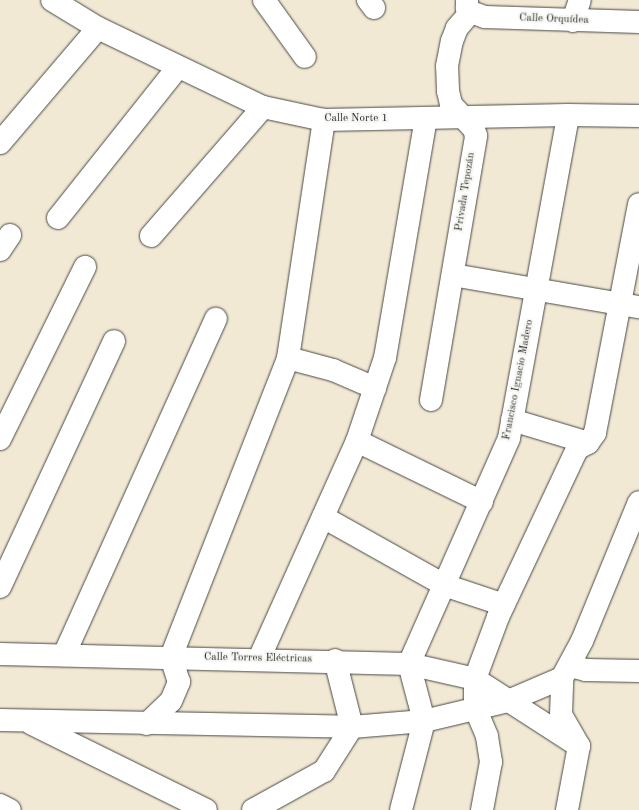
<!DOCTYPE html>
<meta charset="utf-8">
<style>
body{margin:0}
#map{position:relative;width:639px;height:810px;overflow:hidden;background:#f2e9d5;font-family:"Old Standard TT",serif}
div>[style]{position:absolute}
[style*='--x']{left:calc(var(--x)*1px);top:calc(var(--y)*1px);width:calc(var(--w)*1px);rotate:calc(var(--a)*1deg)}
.roads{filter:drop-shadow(0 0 1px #494844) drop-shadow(0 0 1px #494844)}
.minor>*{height:22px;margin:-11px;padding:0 11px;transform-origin:11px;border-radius:11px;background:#fff}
span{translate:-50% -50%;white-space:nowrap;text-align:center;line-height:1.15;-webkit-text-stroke:4px #f6f6f2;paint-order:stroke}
.street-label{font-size:11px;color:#2b2b2b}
</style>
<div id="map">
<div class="roads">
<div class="minor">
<div style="--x:52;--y:0;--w:54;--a:31.3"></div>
<div style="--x:98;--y:28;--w:183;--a:25.6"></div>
<div style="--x:263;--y:107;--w:62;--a:12"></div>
<div style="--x:324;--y:120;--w:244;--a:-1.2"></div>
<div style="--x:568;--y:115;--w:71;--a:0.8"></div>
<div style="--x:264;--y:0;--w:70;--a:54.3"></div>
<div style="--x:368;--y:0;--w:10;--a:53"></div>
<div style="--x:471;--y:12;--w:15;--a:20"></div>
<div style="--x:485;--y:17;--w:154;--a:1.9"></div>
<div style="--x:573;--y:21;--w:22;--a:-72"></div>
<div style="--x:0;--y:143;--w:151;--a:-49.6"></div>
<div style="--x:58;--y:218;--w:193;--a:-51.5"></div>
<div style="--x:151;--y:236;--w:171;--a:-49"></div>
<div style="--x:0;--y:250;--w:18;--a:-56"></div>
<div style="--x:453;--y:275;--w:189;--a:9.8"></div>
<div style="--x:288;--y:358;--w:47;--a:14.9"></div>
<div style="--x:333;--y:370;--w:46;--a:23.2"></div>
<div style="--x:431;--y:400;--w:268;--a:-80.3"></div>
<div style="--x:476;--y:136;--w:7;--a:-106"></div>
<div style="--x:474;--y:129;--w:34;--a:-133"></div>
<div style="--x:451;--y:104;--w:13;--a:-103"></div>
<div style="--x:448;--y:91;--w:25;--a:-92"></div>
<div style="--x:447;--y:66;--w:25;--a:-79"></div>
<div style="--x:452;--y:41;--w:14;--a:-69"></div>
<div style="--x:457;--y:28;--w:21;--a:-49"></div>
<div style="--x:471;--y:12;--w:6;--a:-135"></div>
<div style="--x:467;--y:8;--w:8;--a:-90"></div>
<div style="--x:512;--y:420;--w:79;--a:16.8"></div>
<div style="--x:0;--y:439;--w:192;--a:-63.7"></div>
<div style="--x:357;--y:441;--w:139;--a:26"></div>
<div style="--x:323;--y:517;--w:139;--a:29.3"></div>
<div style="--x:444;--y:585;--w:63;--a:18.4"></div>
<div style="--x:0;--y:587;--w:271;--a:-65.1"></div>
<div style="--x:0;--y:654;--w:409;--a:1.4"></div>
<div style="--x:409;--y:664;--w:68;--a:12.8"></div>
<div style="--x:475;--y:679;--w:124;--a:32.8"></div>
<div style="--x:64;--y:655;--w:369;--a:-65.7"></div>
<div style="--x:259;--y:659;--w:239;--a:-65.8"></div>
<div style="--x:357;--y:441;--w:88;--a:-71.4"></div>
<div style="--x:385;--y:358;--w:243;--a:-80.3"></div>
<div style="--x:569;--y:666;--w:17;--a:13"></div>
<div style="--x:586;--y:670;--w:53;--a:1.1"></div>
<div style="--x:0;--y:720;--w:352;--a:1.1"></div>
<div style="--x:352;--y:727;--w:72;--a:-4.8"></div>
<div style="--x:424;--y:721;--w:86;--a:-13.4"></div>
<div style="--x:508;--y:701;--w:59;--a:-23.1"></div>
<div style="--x:32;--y:724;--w:194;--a:26.3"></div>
<div style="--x:147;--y:724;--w:33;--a:-44"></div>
<div style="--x:171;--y:701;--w:21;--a:-67"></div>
<div style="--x:179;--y:682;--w:26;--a:-108"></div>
<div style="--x:171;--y:657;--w:321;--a:-68.6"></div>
<div style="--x:288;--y:358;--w:241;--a:-81.4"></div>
<div style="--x:0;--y:805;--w:11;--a:27"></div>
<div style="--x:253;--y:810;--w:81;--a:-28.8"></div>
<div style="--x:324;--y:771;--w:52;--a:-57.5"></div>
<div style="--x:352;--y:727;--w:69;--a:-104.2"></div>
<div style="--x:401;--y:810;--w:92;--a:-75.5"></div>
<div style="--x:424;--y:721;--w:59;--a:-104.7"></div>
<div style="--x:409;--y:664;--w:247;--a:-66.1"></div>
<div style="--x:509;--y:438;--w:328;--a:-79.6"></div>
<div style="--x:482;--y:810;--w:49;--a:-79.4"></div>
<div style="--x:491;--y:762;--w:26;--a:-99"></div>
<div style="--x:487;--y:736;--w:30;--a:-113"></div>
<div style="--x:475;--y:708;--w:29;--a:-90"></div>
<div style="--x:475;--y:679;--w:66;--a:-69.6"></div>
<div style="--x:498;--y:617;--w:186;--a:-64.8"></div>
<div style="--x:577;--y:449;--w:13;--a:-29"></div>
<div style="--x:588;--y:443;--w:12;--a:-55"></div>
<div style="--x:595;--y:433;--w:233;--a:-79.1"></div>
<div style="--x:567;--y:810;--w:65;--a:-79.4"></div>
<div style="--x:579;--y:746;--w:36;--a:-120"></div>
<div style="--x:561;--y:715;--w:37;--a:-88"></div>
<div style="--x:562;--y:678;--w:42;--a:-61.6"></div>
<div style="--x:582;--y:641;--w:150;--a:-67.7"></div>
</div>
</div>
<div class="street-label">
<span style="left:554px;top:20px;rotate:2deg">Calle Orquídea</span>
<span style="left:356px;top:119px">Calle Norte 1</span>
<span style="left:466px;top:192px;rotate:-81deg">Privada Tepozán</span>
<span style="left:519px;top:380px;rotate:-79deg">Francisco Ignacio Madero</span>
<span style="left:258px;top:659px;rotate:1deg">Calle Torres Eléctricas</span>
</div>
</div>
